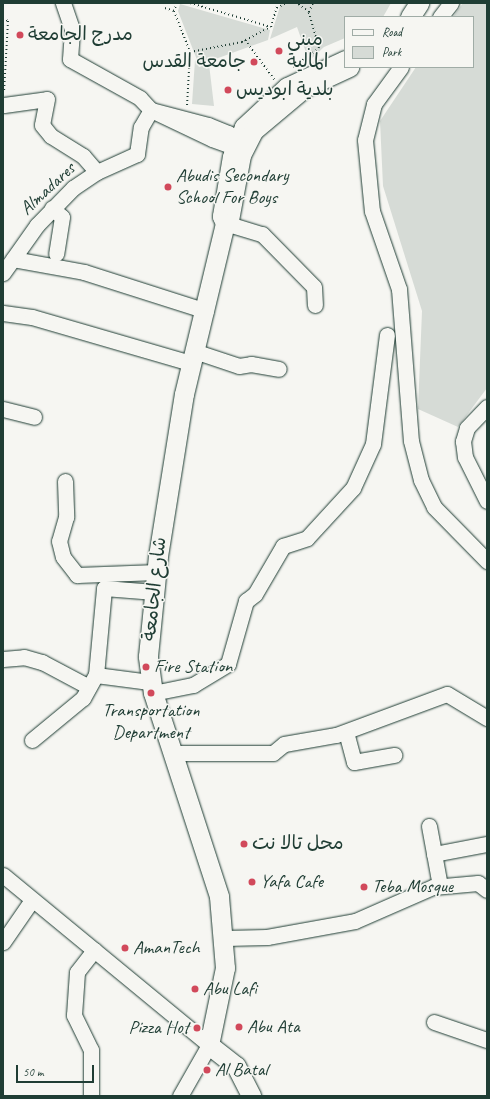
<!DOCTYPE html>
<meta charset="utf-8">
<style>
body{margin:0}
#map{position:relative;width:490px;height:1099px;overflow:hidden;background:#f6f6f2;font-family:Caveat,"Playpen Sans Arabic",sans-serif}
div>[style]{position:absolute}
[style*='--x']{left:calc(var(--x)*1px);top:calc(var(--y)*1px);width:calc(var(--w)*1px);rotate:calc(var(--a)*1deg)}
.green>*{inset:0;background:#d6dbd6}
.path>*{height:2px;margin-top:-1px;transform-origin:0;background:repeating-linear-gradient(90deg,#1f3d34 0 1px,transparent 0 4px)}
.roads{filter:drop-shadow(0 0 1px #1f3d34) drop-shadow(0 0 1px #1f3d34)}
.minor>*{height:15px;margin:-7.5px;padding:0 7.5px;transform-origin:7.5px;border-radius:7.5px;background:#f6f6f2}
.major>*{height:19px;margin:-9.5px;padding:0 9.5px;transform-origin:9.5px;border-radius:9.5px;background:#f6f6f2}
.dots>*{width:11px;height:11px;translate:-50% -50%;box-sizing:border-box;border:2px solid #f6f6f2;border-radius:50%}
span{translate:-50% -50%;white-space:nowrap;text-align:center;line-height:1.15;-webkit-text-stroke:3px #f6f6f2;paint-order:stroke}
.poi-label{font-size:19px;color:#1f3d34}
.left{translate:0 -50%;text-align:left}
.right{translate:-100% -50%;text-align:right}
.street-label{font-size:19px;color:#1f3d34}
.frame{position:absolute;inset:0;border:4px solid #1f3d34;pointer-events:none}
.legend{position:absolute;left:344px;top:16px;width:130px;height:52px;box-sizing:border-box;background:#f6f6f2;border:1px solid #a0aca6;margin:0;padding:5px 7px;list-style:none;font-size:12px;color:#1f3d34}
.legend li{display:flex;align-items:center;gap:8px;height:20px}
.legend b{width:20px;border:1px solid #a0aca6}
.scale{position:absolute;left:16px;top:1065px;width:78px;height:18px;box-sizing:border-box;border:2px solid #1f3d34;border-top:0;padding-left:5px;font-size:12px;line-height:14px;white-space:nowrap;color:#1f3d34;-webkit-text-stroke:3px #f6f6f2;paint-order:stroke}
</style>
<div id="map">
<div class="green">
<div style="clip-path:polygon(281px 3px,391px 3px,383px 17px,345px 17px,345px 38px,324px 47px,309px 61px,297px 27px,270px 39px)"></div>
<div style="clip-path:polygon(463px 3px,487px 3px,487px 388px,458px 427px,418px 409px,422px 311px,383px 186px,380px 121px,416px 67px,473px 67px,473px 17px,453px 17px)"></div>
<div style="clip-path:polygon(180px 4px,270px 30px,268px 40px,199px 65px,178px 11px)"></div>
<div style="clip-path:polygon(195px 60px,199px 67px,209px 64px,214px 106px,192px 104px)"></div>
</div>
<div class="path">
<div style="--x:177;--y:3;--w:9;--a:111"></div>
<div style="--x:174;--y:11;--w:44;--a:68.7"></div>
<div style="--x:190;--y:52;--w:54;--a:93.2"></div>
<div style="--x:190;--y:3;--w:84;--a:16.5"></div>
<div style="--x:271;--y:27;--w:25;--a:-74"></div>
<div style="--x:165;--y:8;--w:9;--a:18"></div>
<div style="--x:277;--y:8;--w:10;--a:-29"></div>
<div style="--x:309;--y:12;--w:10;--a:-66"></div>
<div style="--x:3;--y:18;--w:6;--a:31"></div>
<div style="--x:8;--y:21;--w:72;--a:93.2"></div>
<div style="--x:245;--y:40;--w:49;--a:53.4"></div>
<div style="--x:190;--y:52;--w:53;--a:-10.9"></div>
<div style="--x:242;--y:42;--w:32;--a:-28"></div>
<div style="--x:293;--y:67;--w:32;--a:-36"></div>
<div style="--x:319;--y:48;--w:37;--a:-106"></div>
<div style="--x:309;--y:12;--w:15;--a:-143"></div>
</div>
<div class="roads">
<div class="minor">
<div style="--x:440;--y:17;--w:18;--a:-52"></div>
<div style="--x:401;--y:67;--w:46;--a:126.1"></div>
<div style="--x:374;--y:104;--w:37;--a:104"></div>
<div style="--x:365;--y:140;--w:71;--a:84.4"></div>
<div style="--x:372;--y:211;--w:83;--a:70.9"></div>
<div style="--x:399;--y:289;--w:152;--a:85.5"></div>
<div style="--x:411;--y:441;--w:40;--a:75.6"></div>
<div style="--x:421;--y:480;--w:30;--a:64"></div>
<div style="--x:434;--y:507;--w:76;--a:45.5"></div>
<div style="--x:4;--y:105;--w:43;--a:-7.9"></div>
<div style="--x:47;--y:99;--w:26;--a:101"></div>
<div style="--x:42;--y:125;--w:14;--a:51"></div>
<div style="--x:51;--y:136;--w:38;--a:32"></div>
<div style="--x:83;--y:156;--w:21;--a:49"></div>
<div style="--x:151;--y:110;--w:59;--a:14.7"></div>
<div style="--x:208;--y:125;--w:22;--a:22"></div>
<div style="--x:228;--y:133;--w:21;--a:37"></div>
<div style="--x:245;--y:146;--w:11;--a:175"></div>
<div style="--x:234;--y:147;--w:23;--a:-160"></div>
<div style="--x:212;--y:139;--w:68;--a:-154.6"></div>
<div style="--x:52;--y:208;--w:13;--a:42"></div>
<div style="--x:62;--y:217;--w:37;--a:99"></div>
<div style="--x:225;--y:223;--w:39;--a:17"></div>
<div style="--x:262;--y:234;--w:74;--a:45.5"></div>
<div style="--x:314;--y:287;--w:18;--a:87"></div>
<div style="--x:13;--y:259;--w:72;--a:10.4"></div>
<div style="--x:84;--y:272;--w:128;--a:17.7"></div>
<div style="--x:3;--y:273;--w:59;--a:-54.7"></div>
<div style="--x:37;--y:225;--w:52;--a:-45.8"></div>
<div style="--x:73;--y:188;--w:29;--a:-34"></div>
<div style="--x:97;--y:172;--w:44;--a:-24.2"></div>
<div style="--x:137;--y:154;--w:27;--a:-82"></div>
<div style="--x:141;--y:127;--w:20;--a:-60"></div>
<div style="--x:151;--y:110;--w:16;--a:-133"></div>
<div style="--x:140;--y:98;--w:80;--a:-150.9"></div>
<div style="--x:70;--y:59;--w:30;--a:-86"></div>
<div style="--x:72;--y:29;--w:28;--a:-109"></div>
<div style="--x:3;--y:313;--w:29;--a:8"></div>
<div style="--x:32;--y:317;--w:165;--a:16.2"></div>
<div style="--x:194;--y:351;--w:47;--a:18.4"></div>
<div style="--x:239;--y:366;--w:12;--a:-9"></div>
<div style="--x:251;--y:364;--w:28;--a:10"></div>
<div style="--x:487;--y:407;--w:29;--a:134"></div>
<div style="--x:467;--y:428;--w:14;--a:107"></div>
<div style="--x:463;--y:441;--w:16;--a:83"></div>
<div style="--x:465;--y:457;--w:49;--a:63.4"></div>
<div style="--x:3;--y:409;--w:32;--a:14"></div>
<div style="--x:65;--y:481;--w:36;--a:88"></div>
<div style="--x:66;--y:517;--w:25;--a:106"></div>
<div style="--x:59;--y:541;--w:16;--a:76"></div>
<div style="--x:63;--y:557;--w:23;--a:52"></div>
<div style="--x:77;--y:575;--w:80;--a:-2.1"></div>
<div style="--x:3;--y:659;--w:21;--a:-5"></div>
<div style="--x:24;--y:657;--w:19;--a:16"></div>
<div style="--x:42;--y:662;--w:53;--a:28"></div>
<div style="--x:96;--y:675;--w:87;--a:-84.7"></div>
<div style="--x:104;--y:588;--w:51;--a:4.5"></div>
<div style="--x:153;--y:693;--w:41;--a:-11.3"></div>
<div style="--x:193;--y:685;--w:41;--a:-31"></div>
<div style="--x:228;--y:664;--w:66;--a:-74.1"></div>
<div style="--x:246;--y:601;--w:11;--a:-38"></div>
<div style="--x:255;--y:594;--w:56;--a:-59.7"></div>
<div style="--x:283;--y:546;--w:25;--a:-18"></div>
<div style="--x:307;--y:538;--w:68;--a:-47.4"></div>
<div style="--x:353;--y:488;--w:48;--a:-65.6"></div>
<div style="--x:373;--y:444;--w:110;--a:-82.7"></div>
<div style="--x:346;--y:732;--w:31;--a:75"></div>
<div style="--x:354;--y:762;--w:41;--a:-9.9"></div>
<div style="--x:32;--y:740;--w:66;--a:-39.5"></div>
<div style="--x:83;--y:698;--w:26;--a:-61"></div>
<div style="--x:96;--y:675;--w:54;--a:7.4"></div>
<div style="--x:173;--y:753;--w:100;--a:0"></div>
<div style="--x:273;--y:753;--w:14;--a:-39"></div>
<div style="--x:284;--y:744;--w:53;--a:-9.8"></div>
<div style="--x:336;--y:735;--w:118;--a:-20.3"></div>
<div style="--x:447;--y:694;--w:47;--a:31"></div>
<div style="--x:429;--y:826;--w:61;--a:79.6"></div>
<div style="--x:434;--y:854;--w:54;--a:-10.7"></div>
<div style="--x:3;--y:875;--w:267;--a:39.5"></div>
<div style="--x:209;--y:1045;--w:59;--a:119.6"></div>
<div style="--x:225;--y:938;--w:42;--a:-1.4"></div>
<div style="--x:267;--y:937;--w:89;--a:-10.3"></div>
<div style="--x:355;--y:921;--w:85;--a:-23.6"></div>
<div style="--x:433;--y:887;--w:45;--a:-5.1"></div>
<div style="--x:478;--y:883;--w:11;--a:38"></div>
<div style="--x:3;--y:942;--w:51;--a:-55.4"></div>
<div style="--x:434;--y:1022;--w:56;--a:18.8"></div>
<div style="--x:91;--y:1096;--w:46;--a:-90"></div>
<div style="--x:91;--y:1050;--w:39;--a:-116"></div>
<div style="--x:74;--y:1015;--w:43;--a:-86"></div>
<div style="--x:77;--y:972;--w:28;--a:-52"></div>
</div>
<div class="major">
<div style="--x:410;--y:17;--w:17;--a:-57"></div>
<div style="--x:345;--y:60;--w:64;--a:155"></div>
<div style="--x:287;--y:87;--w:59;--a:137.1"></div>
<div style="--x:244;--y:127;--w:31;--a:112"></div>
<div style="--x:232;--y:156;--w:61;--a:99.5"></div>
<div style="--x:222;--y:216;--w:8;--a:67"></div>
<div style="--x:225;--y:223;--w:5;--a:-37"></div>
<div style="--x:229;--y:220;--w:66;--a:-79.5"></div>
<div style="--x:241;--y:155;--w:28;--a:-63"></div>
<div style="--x:254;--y:130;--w:65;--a:-40"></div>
<div style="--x:304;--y:88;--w:50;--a:-25"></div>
<div style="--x:209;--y:1045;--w:79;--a:-78.3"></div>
<div style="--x:225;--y:968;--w:72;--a:-94.8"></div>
<div style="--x:219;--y:896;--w:213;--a:-108"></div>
<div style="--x:153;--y:693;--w:37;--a:-98"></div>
<div style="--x:148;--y:656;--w:100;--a:-84.3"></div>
<div style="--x:158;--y:556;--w:164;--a:-80.9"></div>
<div style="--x:184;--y:394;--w:176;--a:-76.5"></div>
<div style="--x:209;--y:1045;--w:34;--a:38"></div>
<div style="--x:236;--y:1066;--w:34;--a:63"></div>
</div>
</div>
<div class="dots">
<div style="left:20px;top:35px;background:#d1495b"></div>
<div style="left:279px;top:51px;background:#d1495b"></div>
<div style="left:254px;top:62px;background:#d1495b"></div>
<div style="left:228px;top:90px;background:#d1495b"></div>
<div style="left:168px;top:187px;background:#d1495b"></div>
<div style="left:146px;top:667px;background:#d1495b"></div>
<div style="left:151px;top:693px;background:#d1495b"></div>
<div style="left:244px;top:844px;background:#d1495b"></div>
<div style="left:252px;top:882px;background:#d1495b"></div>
<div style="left:364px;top:887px;background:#d1495b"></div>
<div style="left:125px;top:948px;background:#d1495b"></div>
<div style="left:195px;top:989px;background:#d1495b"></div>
<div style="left:239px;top:1027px;background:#d1495b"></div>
<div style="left:197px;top:1028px;background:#d1495b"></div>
<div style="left:207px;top:1070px;background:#d1495b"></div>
</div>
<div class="poi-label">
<span class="left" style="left:28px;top:35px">مدرج الجامعة</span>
<span class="left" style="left:287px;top:51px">مبنى<br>المالية</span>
<span class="right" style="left:246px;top:62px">جامعة القدس</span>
<span class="left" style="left:236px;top:90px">بلدية ابوديس</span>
<span class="left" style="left:176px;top:187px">Abudis Secondary<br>School For Boys</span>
<span class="left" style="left:154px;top:667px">Fire Station</span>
<span style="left:151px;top:722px">Transportation<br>Department</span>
<span class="left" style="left:252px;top:844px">محل تالا نت</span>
<span class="left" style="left:260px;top:882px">Yafa Cafe</span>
<span class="left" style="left:372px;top:887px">Teba Mosque</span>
<span class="left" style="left:133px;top:948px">AmanTech</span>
<span class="left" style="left:203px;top:989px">Abu Lafi</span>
<span class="left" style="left:247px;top:1027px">Abu Ata</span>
<span class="right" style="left:189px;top:1028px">Pizza Hot</span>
<span class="left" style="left:215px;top:1070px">Al Batal</span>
</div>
<div class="street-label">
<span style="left:48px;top:189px;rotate:-43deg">Almadares</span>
<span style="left:155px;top:589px;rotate:-84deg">شارع الجامعة</span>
</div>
<div class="frame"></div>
<ul class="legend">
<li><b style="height:5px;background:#f6f6f2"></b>Road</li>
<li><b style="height:11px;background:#d6dbd6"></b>Park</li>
</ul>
<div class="scale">50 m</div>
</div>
